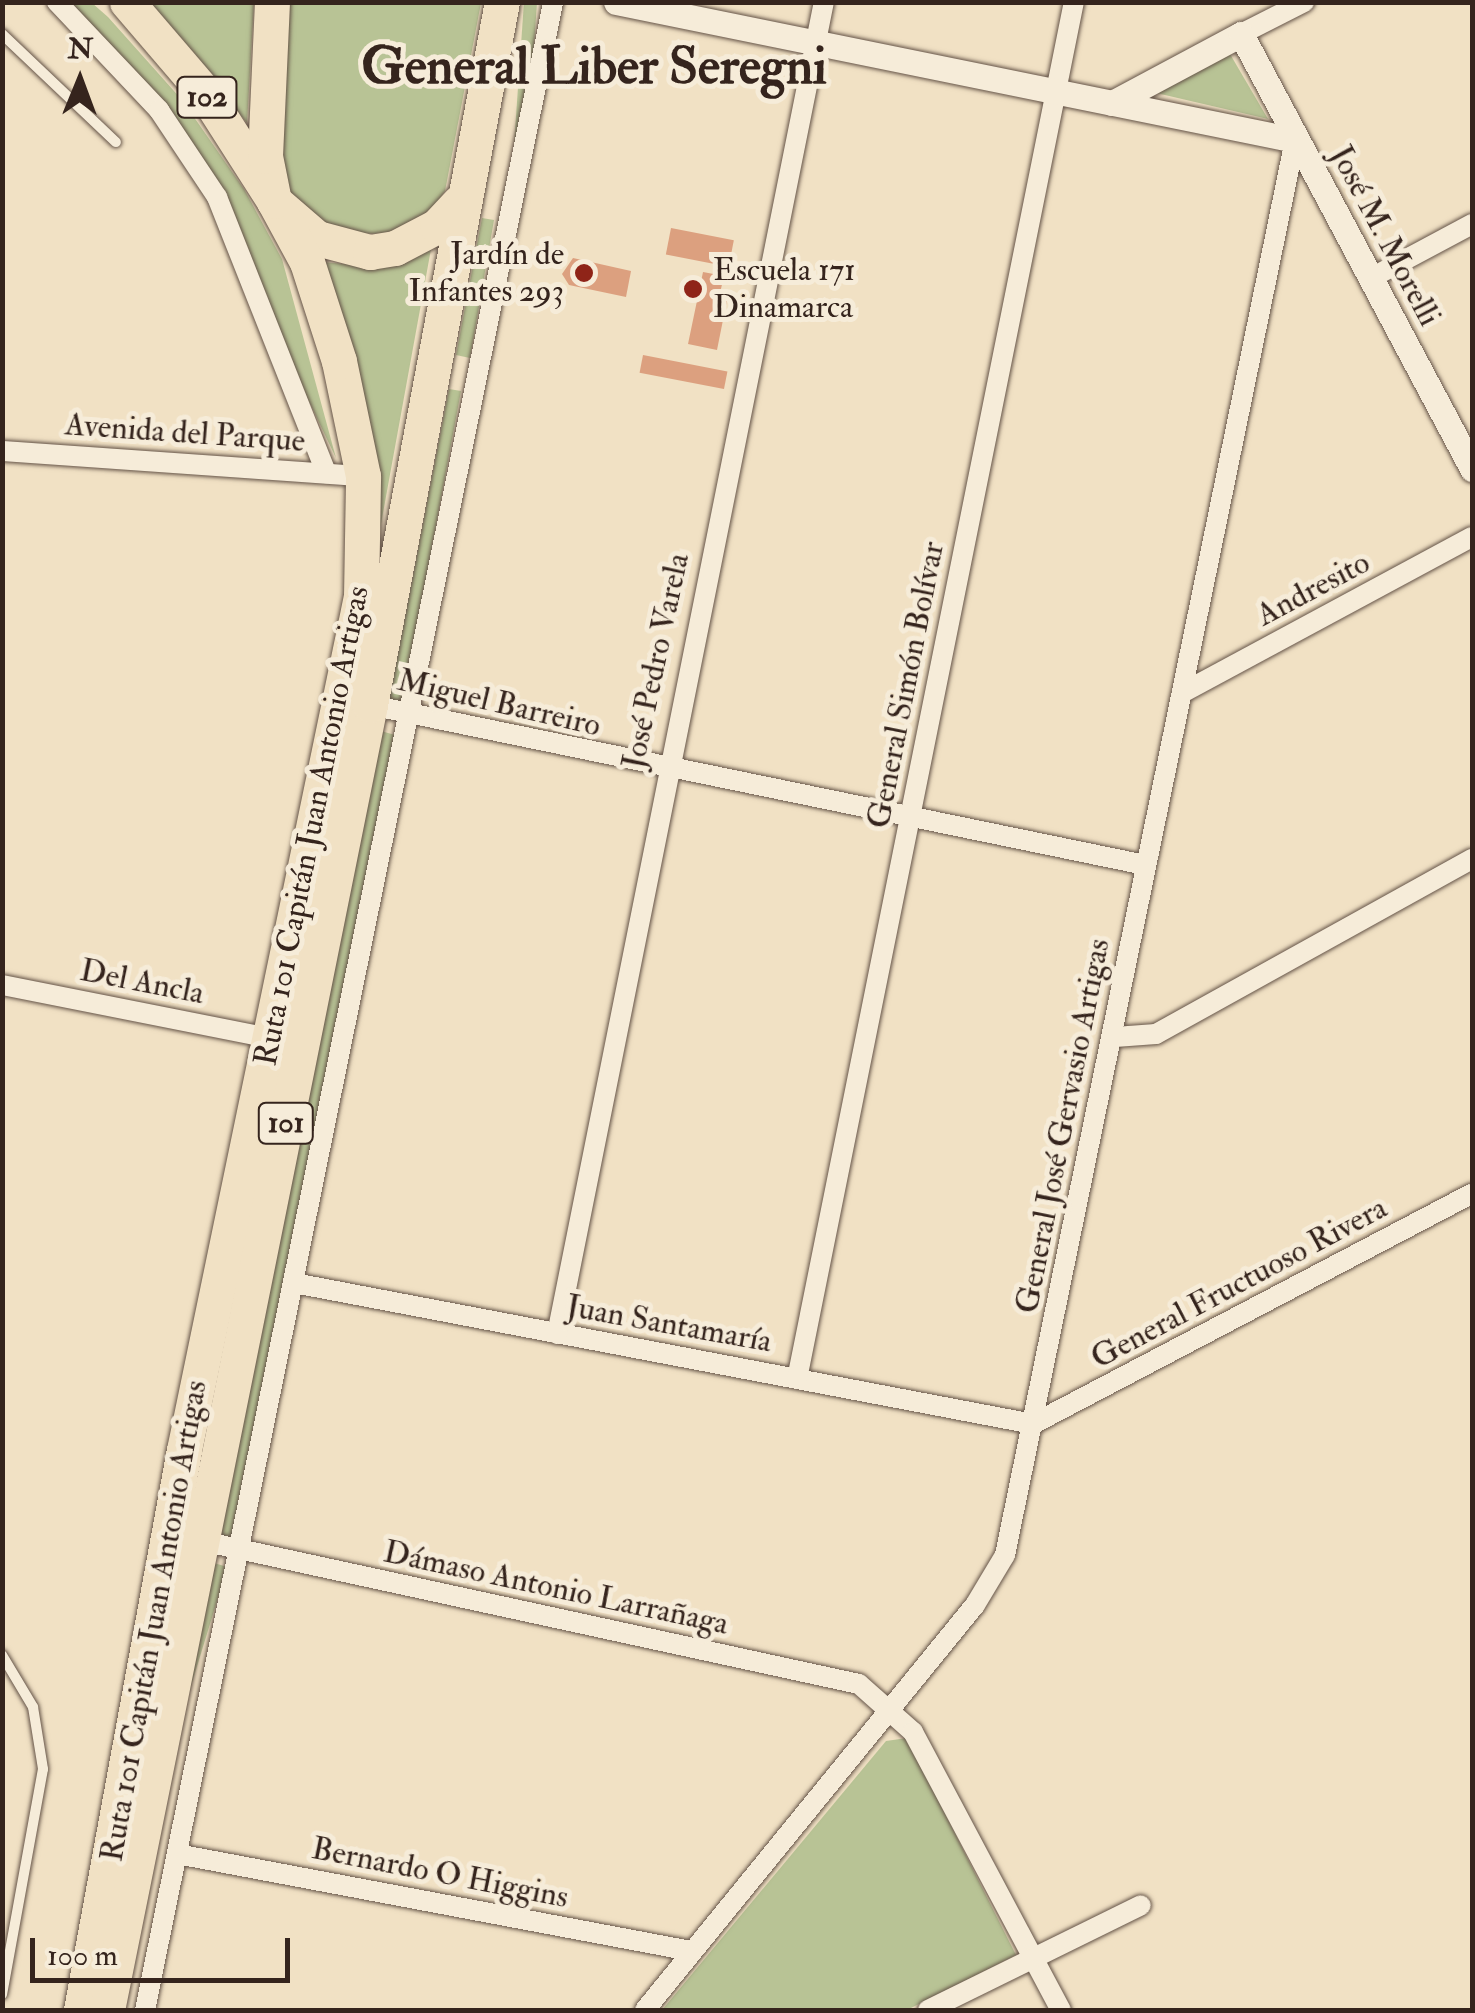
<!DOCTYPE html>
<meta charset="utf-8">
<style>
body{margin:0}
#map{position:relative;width:1475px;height:2013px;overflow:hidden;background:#f1e1c4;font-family:"IM FELL Double Pica",serif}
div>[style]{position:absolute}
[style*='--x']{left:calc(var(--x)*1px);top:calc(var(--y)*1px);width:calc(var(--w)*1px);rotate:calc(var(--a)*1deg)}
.green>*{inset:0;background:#b8c395;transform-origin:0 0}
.building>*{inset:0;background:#dca07f;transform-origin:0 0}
.roads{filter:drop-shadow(0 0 2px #645347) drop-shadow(0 0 2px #645347)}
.service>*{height:10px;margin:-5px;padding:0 5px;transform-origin:5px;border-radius:5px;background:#f6ecd9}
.minor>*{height:20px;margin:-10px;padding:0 10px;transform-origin:10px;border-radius:10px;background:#f6ecd9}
.tertiary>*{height:25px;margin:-12.5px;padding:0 12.5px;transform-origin:12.5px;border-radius:12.5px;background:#f6ecd9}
.trunk>*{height:35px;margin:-17.5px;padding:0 17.5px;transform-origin:17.5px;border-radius:17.5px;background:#f1e1c4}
.dots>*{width:28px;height:28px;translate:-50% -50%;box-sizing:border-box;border:5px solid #f6ecd9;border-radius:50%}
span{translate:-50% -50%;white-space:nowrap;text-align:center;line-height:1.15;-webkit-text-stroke:10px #f6ecd9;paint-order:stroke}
.shield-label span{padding:2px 8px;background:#f6ecd9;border:2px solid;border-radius:8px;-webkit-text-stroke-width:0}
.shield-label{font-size:30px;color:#35241d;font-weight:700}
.street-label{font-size:32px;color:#35241d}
.poi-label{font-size:32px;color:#35241d}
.right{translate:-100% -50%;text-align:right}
.left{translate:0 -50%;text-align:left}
.town-label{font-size:52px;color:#35241d;font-weight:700}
.frame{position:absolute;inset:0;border:5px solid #35241d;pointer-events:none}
.north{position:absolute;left:30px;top:30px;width:100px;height:100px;-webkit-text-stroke:8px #f6ecd9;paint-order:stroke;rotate:1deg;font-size:28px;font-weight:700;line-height:40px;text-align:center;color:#35241d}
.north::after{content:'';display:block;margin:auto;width:35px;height:45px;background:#35241d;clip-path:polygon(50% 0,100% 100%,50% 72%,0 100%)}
.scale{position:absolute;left:30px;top:1938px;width:260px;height:45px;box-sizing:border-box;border:5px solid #35241d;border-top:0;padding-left:12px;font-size:30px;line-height:35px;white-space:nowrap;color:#35241d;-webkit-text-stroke:8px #f6ecd9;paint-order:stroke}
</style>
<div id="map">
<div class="green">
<div style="left:524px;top:2px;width:13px;height:173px;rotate:4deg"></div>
<div style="clip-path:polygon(72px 3px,92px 3px,108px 17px,182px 100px,244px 189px,282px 259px,336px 458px,170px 110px)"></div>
<div style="clip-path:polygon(144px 3px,254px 3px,247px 123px,201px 66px)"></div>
<div style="clip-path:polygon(282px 3px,481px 3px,445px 191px,428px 215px,391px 234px,349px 233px,316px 224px,296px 206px,283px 177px,275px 84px)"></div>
<div style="clip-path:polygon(1230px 54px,1268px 119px,1152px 92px)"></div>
<div style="clip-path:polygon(482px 218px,494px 220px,470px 358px,456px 355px)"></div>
<div style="clip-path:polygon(431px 249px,379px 535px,321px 262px,372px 266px)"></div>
<div style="clip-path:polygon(449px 389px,461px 391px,403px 702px,389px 699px)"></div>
<div style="clip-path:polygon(381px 731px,395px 735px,235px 1539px,218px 1536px)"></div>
<div style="left:214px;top:1563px;width:14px;height:456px;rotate:17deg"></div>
<div style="clip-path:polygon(907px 1738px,1016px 1955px,907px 2010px,662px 2010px,886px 1741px)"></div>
</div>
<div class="building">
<div style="left:671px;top:228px;width:64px;height:27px;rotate:11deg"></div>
<div style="clip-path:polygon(573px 258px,631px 271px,626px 297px,569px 285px,562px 274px)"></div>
<div style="clip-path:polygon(703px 272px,724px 276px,720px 293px,728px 295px,717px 350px,688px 344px)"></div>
<div style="left:643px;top:355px;width:86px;height:18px;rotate:11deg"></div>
</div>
<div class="roads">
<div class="service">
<div style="--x:2;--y:34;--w:157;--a:43.5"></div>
<div style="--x:2;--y:1655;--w:61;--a:59.2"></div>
<div style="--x:33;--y:1707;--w:63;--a:80.8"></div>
<div style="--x:43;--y:1769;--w:229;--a:100.3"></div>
</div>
<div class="minor">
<div style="--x:57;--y:2;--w:149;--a:46.6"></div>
<div style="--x:159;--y:110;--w:105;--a:56.3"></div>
<div style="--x:217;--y:197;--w:297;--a:68.4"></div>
<div style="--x:1241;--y:34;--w:71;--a:-26.9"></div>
<div style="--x:1371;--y:278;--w:115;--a:-28.1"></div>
<div style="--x:2;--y:451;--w:362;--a:4"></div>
<div style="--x:1182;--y:693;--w:329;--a:-28.3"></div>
<div style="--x:370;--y:705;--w:791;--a:11.66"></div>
<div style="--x:2;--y:985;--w:273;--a:11.2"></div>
<div style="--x:1115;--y:1037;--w:41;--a:-4.2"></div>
<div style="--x:1156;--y:1034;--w:361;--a:-29"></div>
<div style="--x:294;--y:1283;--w:752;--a:10.8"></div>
<div style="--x:1033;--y:1424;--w:496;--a:-27.7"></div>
<div style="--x:557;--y:1334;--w:1358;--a:-78.67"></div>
<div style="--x:797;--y:1379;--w:1405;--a:-78.63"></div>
<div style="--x:202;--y:1541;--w:672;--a:12.28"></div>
<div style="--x:859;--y:1684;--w:72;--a:41.6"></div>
<div style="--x:913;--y:1732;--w:315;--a:62"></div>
<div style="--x:177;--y:1854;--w:523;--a:10.69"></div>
<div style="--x:145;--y:2010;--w:2049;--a:-78.51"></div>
<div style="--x:645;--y:2010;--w:522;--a:-50.83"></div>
<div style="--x:975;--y:1605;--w:58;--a:-59"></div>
<div style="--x:1005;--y:1555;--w:1444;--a:-78.42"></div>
<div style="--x:928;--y:2010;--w:237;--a:-26.2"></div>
</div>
<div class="tertiary">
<div style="--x:616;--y:2;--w:693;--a:11.49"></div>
<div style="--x:1112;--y:103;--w:146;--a:-28.1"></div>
<div style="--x:1241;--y:34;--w:493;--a:62"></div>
</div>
<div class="trunk">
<div style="--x:127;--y:2;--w:120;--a:49.4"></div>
<div style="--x:205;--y:93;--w:128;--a:57.4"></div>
<div style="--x:274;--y:201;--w:57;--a:40.7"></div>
<div style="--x:317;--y:238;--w:55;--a:14.8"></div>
<div style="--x:370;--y:252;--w:25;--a:-9"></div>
<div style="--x:395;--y:248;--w:47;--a:-27.6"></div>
<div style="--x:437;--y:226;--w:33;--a:-47"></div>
<div style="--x:81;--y:2010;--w:569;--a:-79.58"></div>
<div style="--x:184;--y:1450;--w:872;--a:-78.29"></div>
<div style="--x:361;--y:596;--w:120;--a:-89"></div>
<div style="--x:363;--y:476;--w:117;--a:-101.8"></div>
<div style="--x:339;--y:361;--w:104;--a:-107.9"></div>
<div style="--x:307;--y:262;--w:69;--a:-118.4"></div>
<div style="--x:274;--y:201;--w:46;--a:-101.3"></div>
<div style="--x:265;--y:156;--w:154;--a:-87.4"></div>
<div style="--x:107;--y:2010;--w:1331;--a:-78.61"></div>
<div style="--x:370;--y:705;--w:715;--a:-79.37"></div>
</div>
</div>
<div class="dots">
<div style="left:584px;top:273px;background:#8f2418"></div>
<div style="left:693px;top:289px;background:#8f2418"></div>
</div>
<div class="shield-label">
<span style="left:207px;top:97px">102</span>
<span style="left:286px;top:1123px">101</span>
</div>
<div class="street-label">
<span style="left:1385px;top:236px;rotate:62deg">José M. Morelli</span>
<span style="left:185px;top:433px;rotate:4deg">Avenida del Parque</span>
<span style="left:1313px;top:589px;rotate:-28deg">Andresito</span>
<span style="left:656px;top:661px;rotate:-78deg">José Pedro Varela</span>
<span style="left:906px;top:685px;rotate:-79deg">General Simón Bolívar</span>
<span style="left:499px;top:703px;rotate:13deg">Miguel Barreiro</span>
<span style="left:312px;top:826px;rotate:-79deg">Ruta 101 Capitán Juan Antonio Artigas</span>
<span style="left:142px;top:982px;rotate:11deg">Del Ancla</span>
<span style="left:1063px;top:1126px;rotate:-79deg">General José Gervasio Artigas</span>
<span style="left:1239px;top:1283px;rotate:-28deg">General Fructuoso Rivera</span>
<span style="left:669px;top:1324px;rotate:10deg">Juan Santamaría</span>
<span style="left:556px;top:1588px;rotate:12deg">Dámaso Antonio Larrañaga</span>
<span style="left:154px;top:1621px;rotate:-80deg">Ruta 101 Capitán Juan Antonio Artigas</span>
<span style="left:440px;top:1873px;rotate:11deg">Bernardo O Higgins</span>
</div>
<div class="poi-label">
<span class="right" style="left:564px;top:273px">Jardín de<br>Infantes 293</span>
<span class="left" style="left:713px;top:289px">Escuela 171<br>Dinamarca</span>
</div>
<div class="town-label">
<span style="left:594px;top:67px">General Liber Seregni</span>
</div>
<div class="frame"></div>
<div class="north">N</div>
<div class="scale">100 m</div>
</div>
